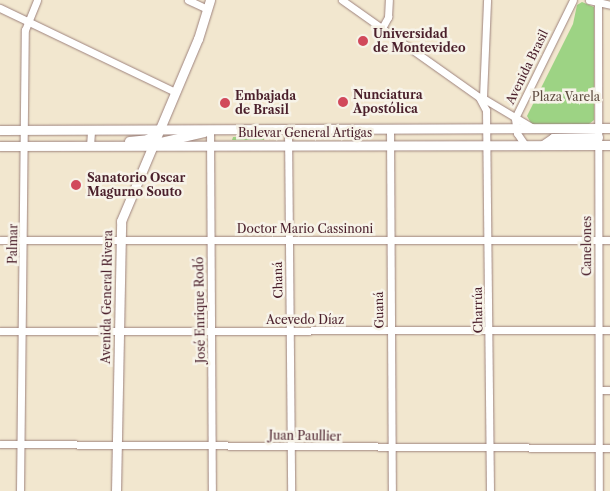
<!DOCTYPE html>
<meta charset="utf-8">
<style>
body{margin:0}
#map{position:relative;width:610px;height:491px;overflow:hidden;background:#f2e7cf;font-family:"Libre Caslon Text",serif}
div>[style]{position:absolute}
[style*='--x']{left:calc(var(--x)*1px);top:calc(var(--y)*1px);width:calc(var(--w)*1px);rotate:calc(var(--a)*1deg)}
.green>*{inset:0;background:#9dd384}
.roads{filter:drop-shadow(0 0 1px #9e837d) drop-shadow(0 0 1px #9e837d)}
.minor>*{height:7px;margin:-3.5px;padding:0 3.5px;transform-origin:3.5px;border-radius:3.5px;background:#fff}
.major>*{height:9px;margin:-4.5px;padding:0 4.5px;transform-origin:4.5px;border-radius:4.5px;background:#fff}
.dots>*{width:14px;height:14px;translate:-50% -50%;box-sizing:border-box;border:2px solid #f7f3e8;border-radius:50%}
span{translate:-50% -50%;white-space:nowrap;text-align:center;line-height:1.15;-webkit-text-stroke:5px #f7f3e8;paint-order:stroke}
.poi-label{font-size:12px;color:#4a1f2b;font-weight:700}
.left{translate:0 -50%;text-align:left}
.street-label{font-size:12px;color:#4a1f2b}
.park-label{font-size:12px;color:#5f4c41}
</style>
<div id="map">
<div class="green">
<div style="clip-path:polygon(582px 2px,594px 7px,594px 120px,589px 124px,532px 125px,527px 116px,573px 24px,577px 5px)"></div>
<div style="clip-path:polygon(264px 136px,264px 140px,232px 140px,233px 137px)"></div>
</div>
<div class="roads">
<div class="minor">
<div style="--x:188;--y:0;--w:21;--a:25"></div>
<div style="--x:342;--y:0;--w:168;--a:35.3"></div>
<div style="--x:479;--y:97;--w:15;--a:62"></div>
<div style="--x:486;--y:110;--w:381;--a:89.4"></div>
<div style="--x:589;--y:0;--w:22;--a:13"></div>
<div style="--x:598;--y:0;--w:491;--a:89.9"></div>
<div style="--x:0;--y:8;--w:194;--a:25.6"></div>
<div style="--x:382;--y:28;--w:13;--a:-61"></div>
<div style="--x:388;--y:17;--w:17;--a:-87"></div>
<div style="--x:481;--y:97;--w:61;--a:30.8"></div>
<div style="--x:483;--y:97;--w:97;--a:-87.6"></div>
<div style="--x:288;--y:129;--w:362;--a:89.5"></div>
<div style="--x:390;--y:129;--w:362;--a:89.7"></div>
<div style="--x:210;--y:130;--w:361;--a:89.7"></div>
<div style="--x:525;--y:145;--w:14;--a:-124"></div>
<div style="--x:517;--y:133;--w:15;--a:-98"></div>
<div style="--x:515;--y:118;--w:131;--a:-63.8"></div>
<div style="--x:90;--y:146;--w:16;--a:-86"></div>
<div style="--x:0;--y:240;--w:610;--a:0"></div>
<div style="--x:0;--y:331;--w:610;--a:-0.09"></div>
<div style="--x:599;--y:390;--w:11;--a:0"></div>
<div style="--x:0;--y:444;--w:610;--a:0.38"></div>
<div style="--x:20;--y:491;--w:461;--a:-89.4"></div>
<div style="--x:25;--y:30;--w:32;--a:-68"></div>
</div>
<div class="major">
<div style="--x:0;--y:130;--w:610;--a:-0.19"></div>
<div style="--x:129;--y:141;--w:18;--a:-6"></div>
<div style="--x:147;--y:139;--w:12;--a:-31"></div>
<div style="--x:156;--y:143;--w:49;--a:-12.9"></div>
<div style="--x:543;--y:145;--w:12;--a:-35"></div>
<div style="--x:553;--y:138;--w:45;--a:-1.3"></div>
<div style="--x:0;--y:146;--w:610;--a:-0.09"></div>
<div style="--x:116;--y:491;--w:270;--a:-88.9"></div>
<div style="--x:121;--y:221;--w:198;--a:-67.1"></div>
<div style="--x:198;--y:39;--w:41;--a:-72.9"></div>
</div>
</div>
<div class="dots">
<div style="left:363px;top:41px;background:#d1495b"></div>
<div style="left:343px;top:102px;background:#d1495b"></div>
<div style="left:225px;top:103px;background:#d1495b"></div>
<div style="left:76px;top:185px;background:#d1495b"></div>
</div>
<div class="poi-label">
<span class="left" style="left:373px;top:41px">Universidad<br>de Montevideo</span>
<span class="left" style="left:353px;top:102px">Nunciatura<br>Apostólica</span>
<span class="left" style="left:235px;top:103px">Embajada<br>de Brasil</span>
<span class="left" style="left:87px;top:185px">Sanatorio Oscar<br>Magurno Souto</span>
</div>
<div class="street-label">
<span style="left:527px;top:67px;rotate:-64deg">Avenida Brasil</span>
<span style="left:305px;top:133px">Bulevar General Artigas</span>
<span style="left:305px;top:229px">Doctor Mario Cassinoni</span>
<span style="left:13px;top:244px;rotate:-89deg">Palmar</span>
<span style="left:587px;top:246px;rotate:-90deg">Canelones</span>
<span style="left:278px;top:280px;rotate:-91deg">Chaná</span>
<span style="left:107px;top:297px;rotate:-89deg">Avenida General Rivera</span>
<span style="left:200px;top:310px;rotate:-91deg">José Enrique Rodó</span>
<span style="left:379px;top:310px;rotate:-91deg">Guaná</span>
<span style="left:478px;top:310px;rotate:-91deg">Charrúa</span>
<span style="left:305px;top:320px">Acevedo Díaz</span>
<span style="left:305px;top:436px;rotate:1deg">Juan Paullier</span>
</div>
<div class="park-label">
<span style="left:566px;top:97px">Plaza Varela</span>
</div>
</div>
